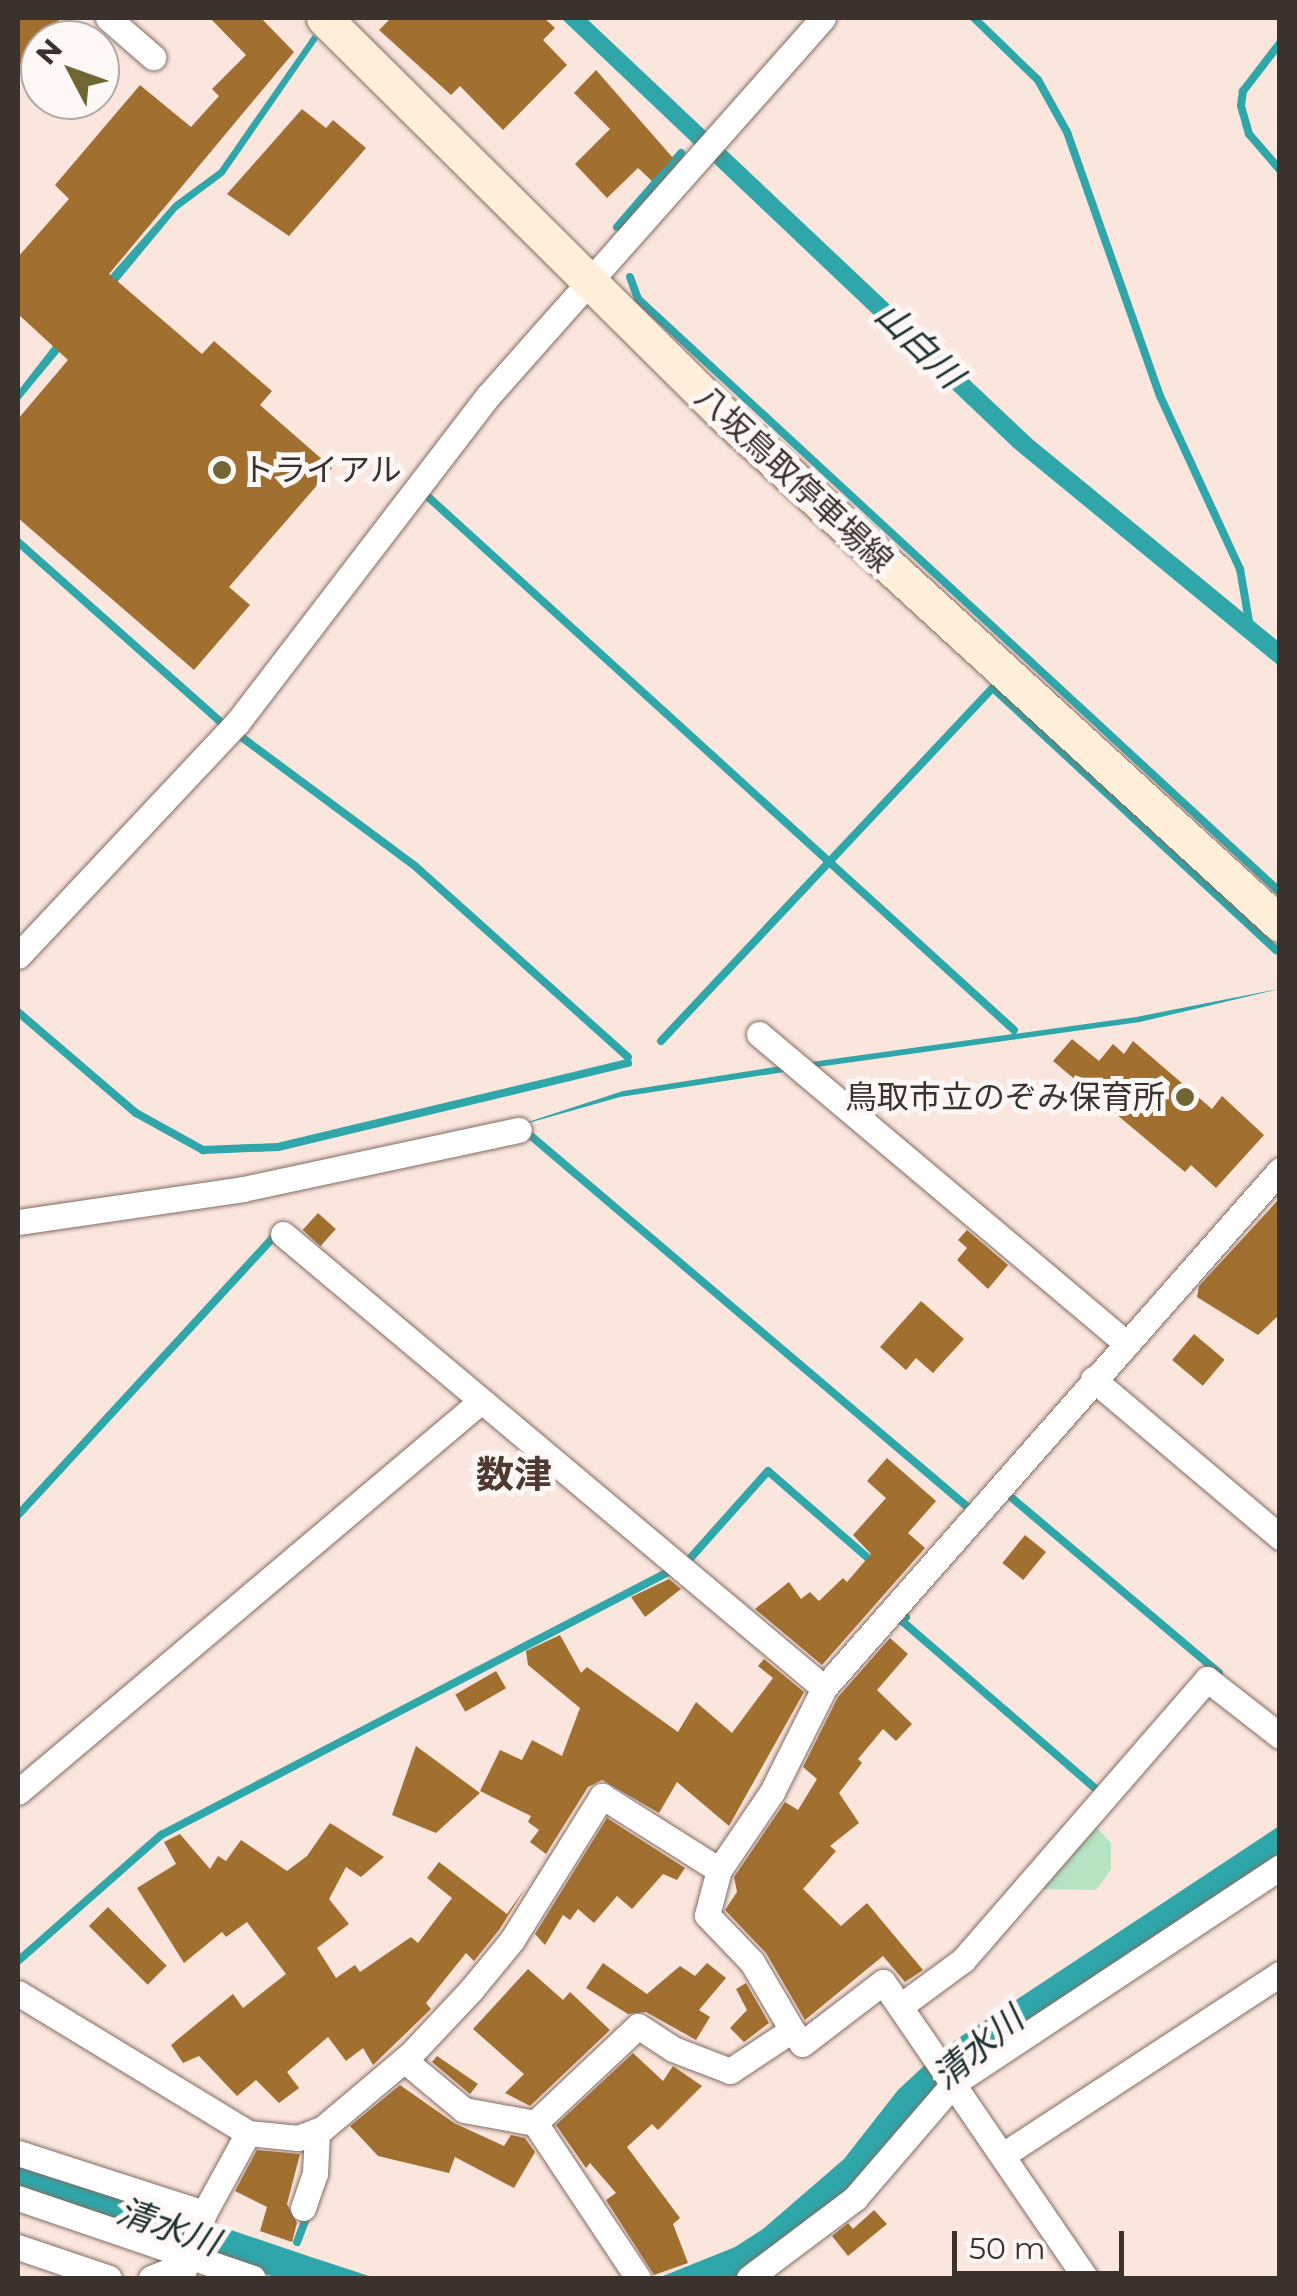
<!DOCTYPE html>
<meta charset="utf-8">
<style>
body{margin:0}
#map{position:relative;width:1297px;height:2296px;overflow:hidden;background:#fbe6dd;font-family:Montserrat,"Noto Sans JP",sans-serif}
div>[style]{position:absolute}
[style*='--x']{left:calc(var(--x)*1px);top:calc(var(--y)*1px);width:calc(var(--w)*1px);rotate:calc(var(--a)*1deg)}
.green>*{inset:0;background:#b6e3c2}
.water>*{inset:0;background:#2ea6aa}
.stream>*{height:8px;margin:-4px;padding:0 4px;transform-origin:4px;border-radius:4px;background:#2ea6aa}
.building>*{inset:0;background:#a16f2f;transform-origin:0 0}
.roads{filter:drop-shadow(0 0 2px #836c62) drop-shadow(0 0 2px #836c62)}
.street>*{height:25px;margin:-12.5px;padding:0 12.5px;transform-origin:12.5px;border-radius:12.5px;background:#fff}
.secondary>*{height:35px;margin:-17.5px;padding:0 17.5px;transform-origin:17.5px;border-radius:17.5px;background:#ffefd9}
.dots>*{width:28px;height:28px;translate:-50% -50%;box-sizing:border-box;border:5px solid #fdf7f5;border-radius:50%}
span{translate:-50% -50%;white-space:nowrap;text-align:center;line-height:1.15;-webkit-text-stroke:10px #fdf7f5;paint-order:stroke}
.poi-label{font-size:32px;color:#3c322d}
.left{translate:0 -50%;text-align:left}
.right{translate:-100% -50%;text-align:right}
.street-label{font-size:32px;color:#3c322d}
.water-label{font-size:35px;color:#1b3030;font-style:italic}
.quarter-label{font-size:38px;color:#4e3a30;font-weight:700}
.frame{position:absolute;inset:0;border:20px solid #3c322d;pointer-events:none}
.north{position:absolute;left:20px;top:20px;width:100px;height:100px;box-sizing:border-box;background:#fdf7f5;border:2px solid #b0a8a5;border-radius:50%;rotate:311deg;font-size:28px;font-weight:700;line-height:40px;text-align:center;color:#3c322d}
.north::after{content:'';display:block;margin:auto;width:35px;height:45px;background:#716633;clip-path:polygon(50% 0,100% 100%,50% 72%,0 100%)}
.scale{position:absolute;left:952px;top:2231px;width:172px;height:45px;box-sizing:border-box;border:5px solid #3c322d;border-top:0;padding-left:12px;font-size:30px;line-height:35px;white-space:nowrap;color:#3c322d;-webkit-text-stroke:8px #fdf7f5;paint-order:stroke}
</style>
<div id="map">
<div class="green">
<div style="clip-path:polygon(1093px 1824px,1111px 1843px,1111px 1870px,1096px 1890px,1041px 1889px)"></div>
</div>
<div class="water">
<div style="clip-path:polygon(561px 18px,586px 18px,1032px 439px,1279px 642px,1279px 666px,1014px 448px)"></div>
<div style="clip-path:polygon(313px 35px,318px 39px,224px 175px,177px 210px,18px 402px,18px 391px,91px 297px,174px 203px,219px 170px)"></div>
<div style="clip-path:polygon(1279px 989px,1140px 1022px,810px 1068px,804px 1063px,1136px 1017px)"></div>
<div style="clip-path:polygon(787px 1065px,791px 1071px,620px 1097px,500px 1131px,623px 1091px)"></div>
<div style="clip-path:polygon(1279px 1826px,1279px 1858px,1054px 2008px,768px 2258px,735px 2278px,658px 2278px,735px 2247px,763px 2229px,844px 2159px,898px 2090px,942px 2049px)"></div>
<div style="clip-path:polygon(18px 2158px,305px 2255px,375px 2278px,277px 2278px,57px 2205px,18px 2191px)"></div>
</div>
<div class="stream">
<div style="--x:974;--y:18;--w:89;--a:44.1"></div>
<div style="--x:1038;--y:80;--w:60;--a:60.9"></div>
<div style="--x:1067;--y:132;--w:280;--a:70.6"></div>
<div style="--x:1160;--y:396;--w:191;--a:65.2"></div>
<div style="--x:1240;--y:569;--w:59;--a:80.2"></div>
<div style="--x:1280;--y:43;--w:61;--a:127.6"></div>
<div style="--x:1243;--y:91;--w:15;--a:98"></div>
<div style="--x:1241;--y:106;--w:29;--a:74"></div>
<div style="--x:1249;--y:134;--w:48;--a:49.3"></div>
<div style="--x:617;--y:227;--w:98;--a:-49.1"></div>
<div style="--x:630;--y:277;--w:23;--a:70"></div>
<div style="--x:638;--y:299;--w:874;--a:42.73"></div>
<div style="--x:426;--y:495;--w:795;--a:42.3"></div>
<div style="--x:18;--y:542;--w:273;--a:41.6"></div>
<div style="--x:236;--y:733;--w:223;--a:36.6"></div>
<div style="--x:415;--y:866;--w:286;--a:41.9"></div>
<div style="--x:18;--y:1012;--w:155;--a:40.6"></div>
<div style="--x:136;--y:1113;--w:77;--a:28.9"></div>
<div style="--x:203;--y:1150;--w:75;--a:-2.3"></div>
<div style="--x:278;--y:1147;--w:360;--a:-13.5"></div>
<div style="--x:661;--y:1041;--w:485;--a:-46.8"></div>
<div style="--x:993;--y:688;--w:386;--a:42.8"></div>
<div style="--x:524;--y:1130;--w:585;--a:40.36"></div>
<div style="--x:1012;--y:1498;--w:271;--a:40.2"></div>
<div style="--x:18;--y:1515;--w:377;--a:-47.4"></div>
<div style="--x:273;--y:1238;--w:5;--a:37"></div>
<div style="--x:686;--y:1563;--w:123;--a:-48.3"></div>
<div style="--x:768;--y:1471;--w:142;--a:41"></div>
<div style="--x:906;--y:1617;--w:6;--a:135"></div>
<div style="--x:902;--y:1621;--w:255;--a:40.9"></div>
<div style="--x:18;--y:1961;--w:191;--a:-41.4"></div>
<div style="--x:161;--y:1835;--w:576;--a:-27.41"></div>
<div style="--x:297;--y:2242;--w:30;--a:-69"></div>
</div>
<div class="building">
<div style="clip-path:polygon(18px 18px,61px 18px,18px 68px)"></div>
<div style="clip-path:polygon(210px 18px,261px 18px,294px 52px,109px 274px,202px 354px,214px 341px,272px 391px,260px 405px,332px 468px,229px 587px,250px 605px,194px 670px,18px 518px,18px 419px,68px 360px,18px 314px,18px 257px,69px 199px,55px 185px,140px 85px,191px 127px,219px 96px,212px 89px,246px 55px)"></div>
<div style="clip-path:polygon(391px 18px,544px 18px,555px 28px,543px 40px,567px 65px,503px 130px,460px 86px,451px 95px,379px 30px)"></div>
<div style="clip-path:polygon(596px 70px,673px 158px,652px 181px,638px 168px,607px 198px,575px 164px,610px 129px,574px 93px)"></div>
<div style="clip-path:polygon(302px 109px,326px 128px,333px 120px,366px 148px,289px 236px,227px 194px)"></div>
<div style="clip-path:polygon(1072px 1039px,1099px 1061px,1113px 1044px,1124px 1054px,1133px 1041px,1212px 1109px,1222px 1096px,1264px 1135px,1216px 1188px,1191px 1165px,1185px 1172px,1053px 1061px)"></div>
<div style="clip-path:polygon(1280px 1198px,1280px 1314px,1258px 1335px,1197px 1297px,1199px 1286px)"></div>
<div style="left:318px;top:1213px;width:24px;height:23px;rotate:42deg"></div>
<div style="clip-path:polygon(967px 1230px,1008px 1265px,988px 1289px,957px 1260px,967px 1248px,958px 1240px)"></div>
<div style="clip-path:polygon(921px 1301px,964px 1339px,933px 1373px,916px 1358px,906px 1370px,880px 1347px)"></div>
<div style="left:1194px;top:1334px;width:40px;height:34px;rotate:40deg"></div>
<div style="clip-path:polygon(887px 1458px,936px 1501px,908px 1533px,925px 1548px,822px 1665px,755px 1609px,789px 1582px,801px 1599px,810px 1592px,819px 1601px,843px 1578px,847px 1582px,871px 1554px,853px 1535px,886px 1498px,867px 1481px)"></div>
<div style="left:1025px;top:1535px;width:27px;height:36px;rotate:39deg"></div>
<div style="clip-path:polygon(669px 1579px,681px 1589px,645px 1617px,631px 1597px)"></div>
<div style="clip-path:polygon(560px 1635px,581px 1673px,587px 1667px,678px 1732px,696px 1702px,732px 1733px,773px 1678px,758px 1666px,764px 1659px,804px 1692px,729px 1826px,677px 1782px,659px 1813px,602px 1780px,588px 1787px,546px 1854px,530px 1842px,539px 1830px,528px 1822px,531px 1816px,480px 1791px,500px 1750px,522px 1760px,532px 1740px,562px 1756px,580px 1708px,528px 1665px,526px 1651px)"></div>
<div style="clip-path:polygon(890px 1638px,908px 1654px,877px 1690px,912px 1724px,896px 1741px,883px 1729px,858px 1759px,862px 1763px,839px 1793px,859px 1823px,830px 1846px,836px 1851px,803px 1889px,841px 1926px,867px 1903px,923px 1970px,905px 1982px,883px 1956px,805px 2020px,766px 1953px,725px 1910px,737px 1892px,734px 1877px,785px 1802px,798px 1810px,817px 1779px,803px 1767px,838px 1697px)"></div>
<div style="left:496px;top:1671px;width:20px;height:47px;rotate:60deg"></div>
<div style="clip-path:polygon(416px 1746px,480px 1793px,436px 1833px,392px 1815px)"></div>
<div style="clip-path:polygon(607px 1818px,685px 1868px,677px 1880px,663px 1874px,632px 1909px,617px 1896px,594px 1923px,578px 1909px,570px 1920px,563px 1915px,545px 1945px,535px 1934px)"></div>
<div style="clip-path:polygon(330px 1823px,384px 1857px,361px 1877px,346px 1867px,329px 1899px,349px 1924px,317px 1948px,336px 1978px,355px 1965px,360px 1972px,411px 1937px,418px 1943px,452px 1898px,427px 1878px,439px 1862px,507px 1914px,526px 1887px,499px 1930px,474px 1961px,466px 1953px,426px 2003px,431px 2009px,373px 2065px,363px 2048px,346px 2061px,328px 2037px,287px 2072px,299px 2088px,279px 2103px,256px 2080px,237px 2096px,199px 2056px,183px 2063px,171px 2045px,233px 1994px,243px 2008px,286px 1974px,247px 1922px,226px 1937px,222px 1932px,184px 1963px,137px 1888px,176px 1864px,164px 1842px,180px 1834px,210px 1869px,218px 1856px,226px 1861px,241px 1840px,287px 1871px,307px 1856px)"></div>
<div style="left:108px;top:1907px;width:83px;height:27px;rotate:45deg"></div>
<div style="clip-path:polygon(603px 1963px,647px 1994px,680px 1966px,695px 1976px,707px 1963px,726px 1978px,699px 2010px,710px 2017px,696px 2040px,646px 2012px,628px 2014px,586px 1988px)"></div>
<div style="clip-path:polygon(528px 1969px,563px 2000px,570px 1992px,610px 2030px,530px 2106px,505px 2093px,524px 2074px,473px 2029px)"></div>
<div style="clip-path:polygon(746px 1983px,769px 2023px,744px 2042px,730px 2028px,747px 2010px,736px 1989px)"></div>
<div style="clip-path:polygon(633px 2053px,663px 2081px,673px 2066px,702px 2086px,658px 2130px,652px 2124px,627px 2147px,680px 2218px,673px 2224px,688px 2263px,654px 2275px,606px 2200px,616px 2193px,590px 2163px,586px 2168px,556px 2125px)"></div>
<div style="clip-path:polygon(437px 2056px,478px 2084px,470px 2094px,432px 2062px)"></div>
<div style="clip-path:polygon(400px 2085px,454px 2123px,504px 2146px,511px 2135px,525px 2138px,535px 2152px,514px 2188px,455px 2157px,449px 2173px,378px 2156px,350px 2126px)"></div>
<div style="clip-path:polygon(257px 2150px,300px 2154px,287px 2204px,297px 2223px,292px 2242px,260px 2231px,267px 2207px,235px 2191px)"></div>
<div style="clip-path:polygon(874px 2210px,887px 2224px,848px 2256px,832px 2236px,848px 2223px,853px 2229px)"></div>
</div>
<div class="roads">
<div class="street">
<div style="--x:108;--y:18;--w:60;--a:40.9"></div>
<div style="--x:18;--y:956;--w:320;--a:-46.8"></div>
<div style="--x:237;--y:723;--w:412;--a:-52.5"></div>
<div style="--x:488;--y:396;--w:505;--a:-48.45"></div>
<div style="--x:759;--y:1034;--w:478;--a:40.1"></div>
<div style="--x:18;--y:1222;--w:227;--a:-8.3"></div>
<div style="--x:243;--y:1189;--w:282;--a:-12.1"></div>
<div style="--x:283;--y:1234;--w:706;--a:40"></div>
<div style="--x:1093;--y:1379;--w:245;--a:40.2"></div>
<div style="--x:18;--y:1792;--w:606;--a:-40.18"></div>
<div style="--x:18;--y:1993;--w:269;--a:31.3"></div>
<div style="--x:248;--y:2133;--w:50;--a:5.7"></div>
<div style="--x:298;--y:2138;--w:26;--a:-21"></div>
<div style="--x:322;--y:2129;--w:115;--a:-40.1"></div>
<div style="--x:410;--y:2055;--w:89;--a:-46.8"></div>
<div style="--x:471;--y:1990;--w:65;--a:-50.6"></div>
<div style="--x:512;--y:1940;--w:170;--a:-58"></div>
<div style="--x:602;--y:1796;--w:138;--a:32.3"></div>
<div style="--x:902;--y:2005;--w:76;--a:-36.4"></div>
<div style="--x:963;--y:1960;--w:372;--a:-49"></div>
<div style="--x:1207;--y:1679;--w:93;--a:38"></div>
<div style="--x:792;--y:2030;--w:17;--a:54"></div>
<div style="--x:802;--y:2044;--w:102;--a:-37.4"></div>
<div style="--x:883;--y:1982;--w:359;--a:55.6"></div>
<div style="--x:404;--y:2060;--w:78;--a:39.8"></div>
<div style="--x:464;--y:2110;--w:72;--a:10.4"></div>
<div style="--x:535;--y:2123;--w:186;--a:56.4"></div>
<div style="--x:535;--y:2123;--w:141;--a:-43.3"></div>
<div style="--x:638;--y:2026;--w:42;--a:33.3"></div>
<div style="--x:673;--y:2049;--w:61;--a:21.1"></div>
<div style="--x:730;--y:2071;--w:74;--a:-33.5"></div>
<div style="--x:792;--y:2030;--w:79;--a:-120.5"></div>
<div style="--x:752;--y:1962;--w:65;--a:-133.8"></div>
<div style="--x:707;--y:1915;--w:47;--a:-75.1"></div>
<div style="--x:719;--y:1870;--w:94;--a:-55.8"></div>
<div style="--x:772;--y:1792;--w:116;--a:-63.4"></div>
<div style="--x:824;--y:1688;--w:690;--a:-48.64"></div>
<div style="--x:18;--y:2153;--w:195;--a:17.9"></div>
<div style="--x:1003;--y:2155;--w:331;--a:-33.2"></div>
<div style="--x:18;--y:2198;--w:248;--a:18.8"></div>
<div style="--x:303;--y:2208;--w:36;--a:-71"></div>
<div style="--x:315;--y:2174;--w:43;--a:-87.3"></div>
<div style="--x:18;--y:2247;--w:96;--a:18.8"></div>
<div style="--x:151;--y:2278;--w:35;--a:-22"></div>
<div style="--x:181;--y:2278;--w:69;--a:-70.5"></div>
<div style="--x:204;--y:2213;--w:91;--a:-61.2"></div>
<div style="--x:749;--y:2278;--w:133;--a:-37"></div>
<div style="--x:855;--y:2198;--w:152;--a:-49.3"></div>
<div style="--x:954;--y:2083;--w:391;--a:-33.5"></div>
</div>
<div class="secondary">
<div style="--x:324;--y:18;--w:562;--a:44.78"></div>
<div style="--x:723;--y:414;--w:755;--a:42.48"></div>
</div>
</div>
<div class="dots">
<div style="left:222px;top:470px;background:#716633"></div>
<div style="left:1185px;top:1097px;background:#716633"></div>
</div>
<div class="poi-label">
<span class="left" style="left:242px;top:470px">トライアル</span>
<span class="right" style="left:1165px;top:1097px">鳥取市立のぞみ保育所</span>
</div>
<div class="street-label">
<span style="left:794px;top:479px;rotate:43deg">八坂鳥取停車場線</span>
</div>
<div class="water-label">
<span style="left:919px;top:345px;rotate:44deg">山白川</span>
<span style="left:978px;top:2048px;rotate:-40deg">清水川</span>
<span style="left:168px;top:2227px;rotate:19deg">清水川</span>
</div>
<div class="quarter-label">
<span style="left:514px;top:1475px">数津</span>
</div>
<div class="frame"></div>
<div class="north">N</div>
<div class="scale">50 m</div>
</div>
